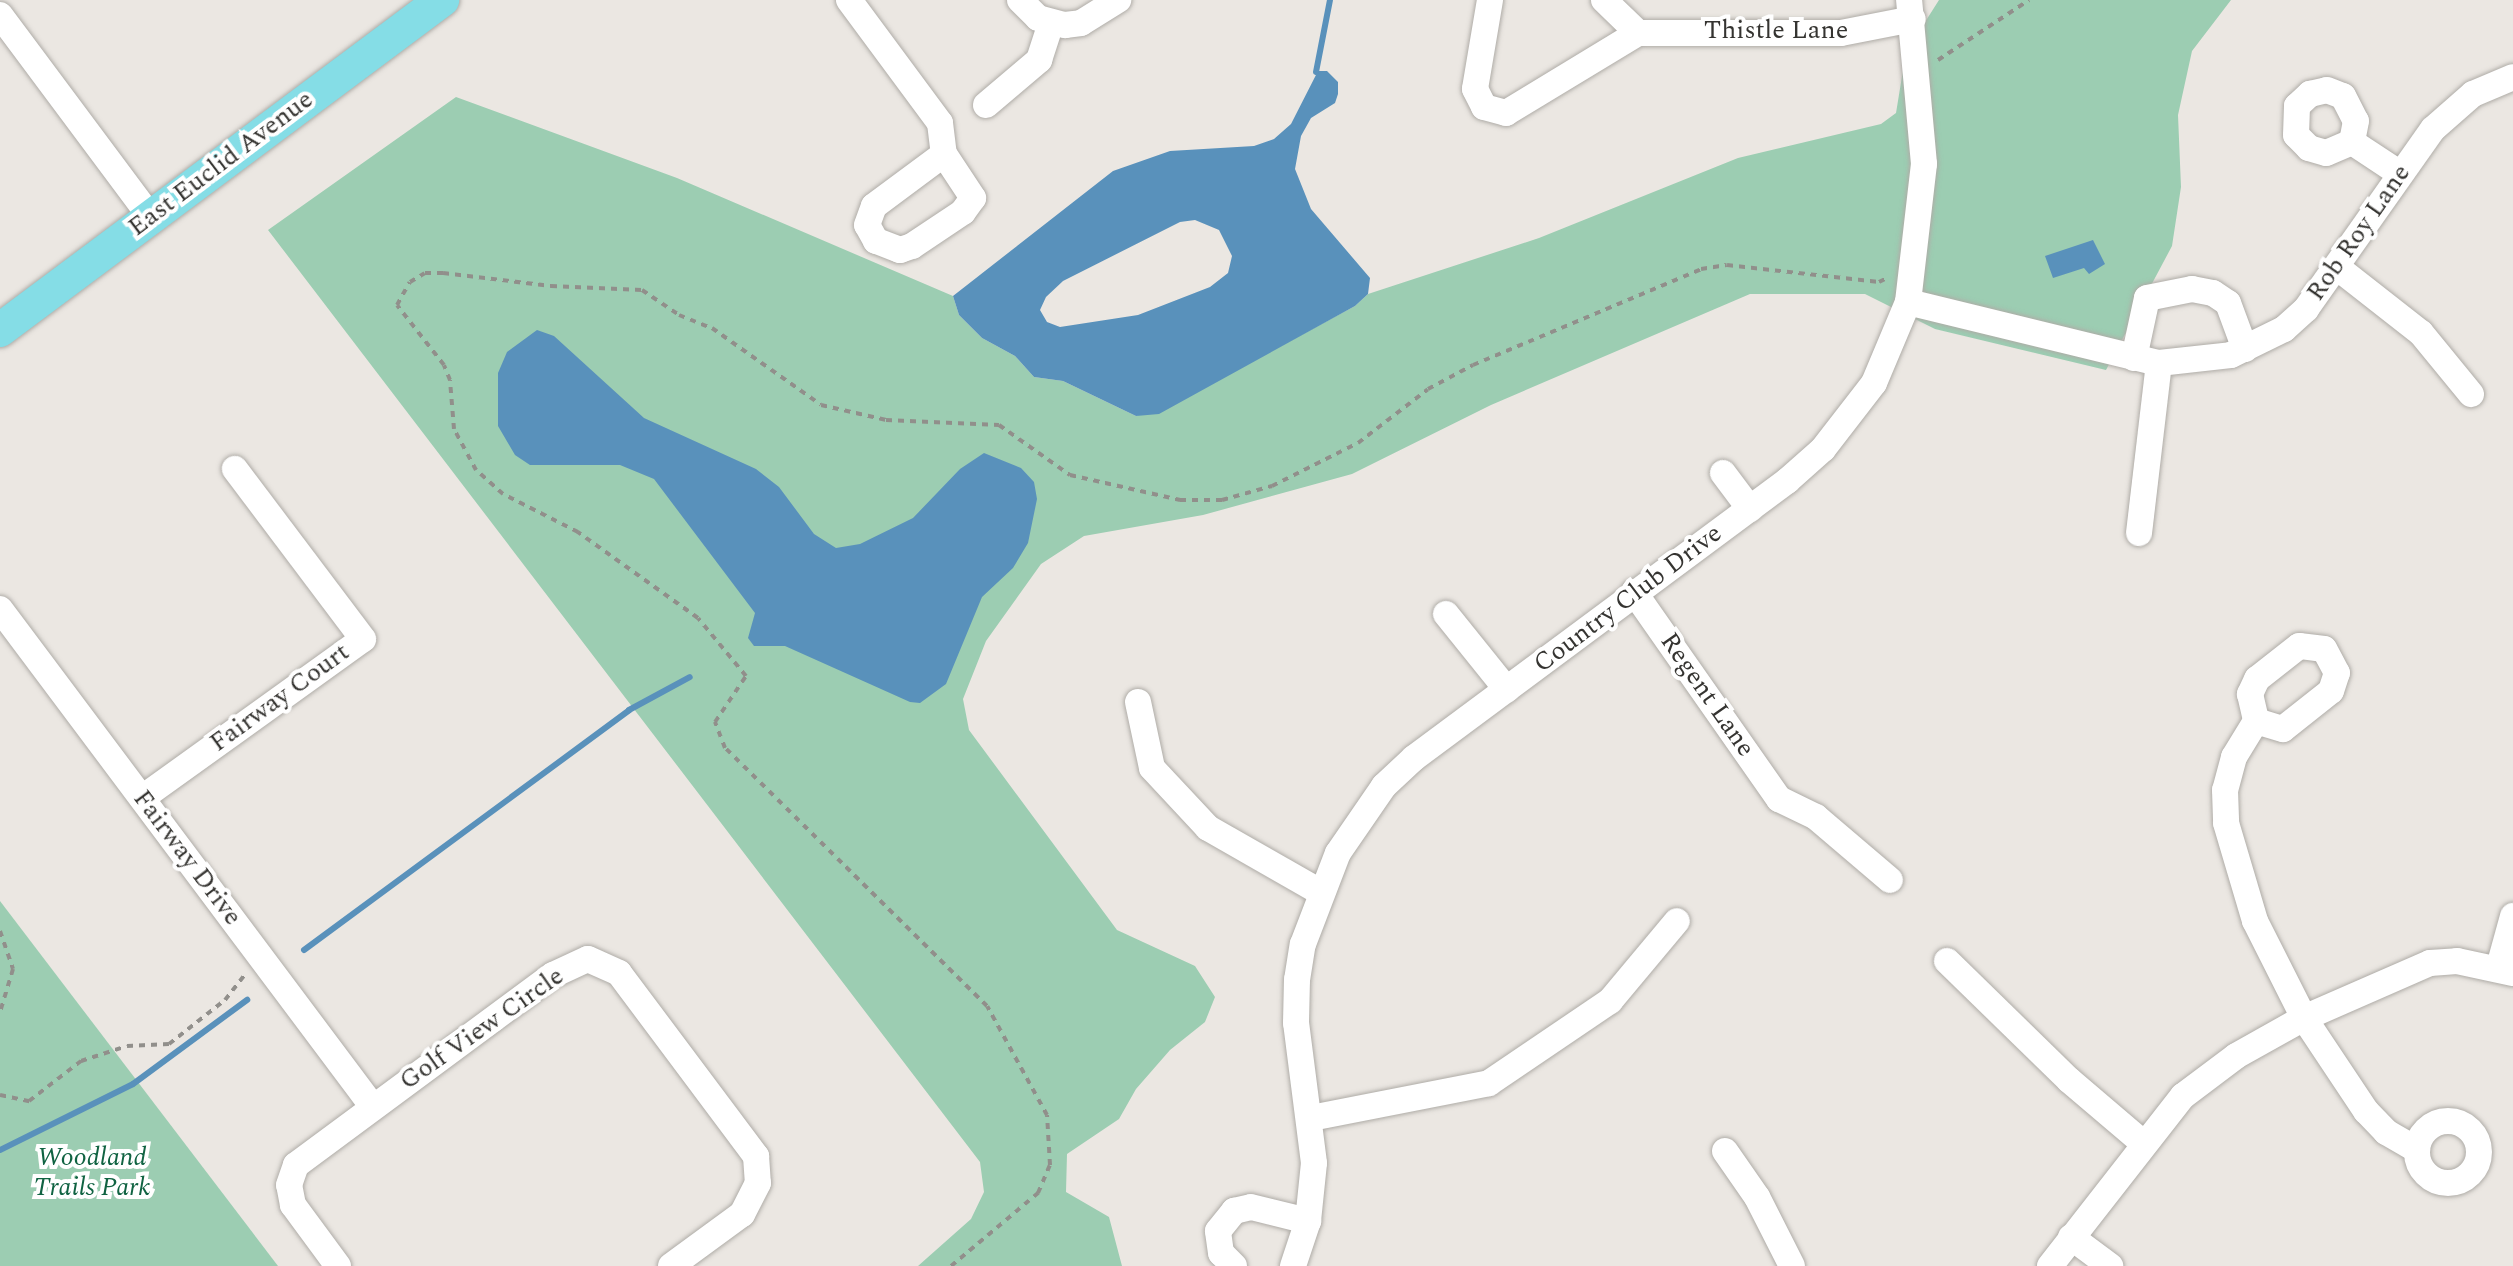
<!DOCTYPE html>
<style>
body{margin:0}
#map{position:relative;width:2513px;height:1266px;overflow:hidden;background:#ebe7e2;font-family:Spectral,serif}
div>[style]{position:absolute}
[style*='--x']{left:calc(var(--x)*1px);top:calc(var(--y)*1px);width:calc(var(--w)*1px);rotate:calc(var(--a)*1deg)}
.green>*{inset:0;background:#9ccdb2}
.water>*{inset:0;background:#5991bb}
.stream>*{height:6px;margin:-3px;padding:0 3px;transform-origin:3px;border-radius:3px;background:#5991bb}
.path>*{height:4px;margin-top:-2px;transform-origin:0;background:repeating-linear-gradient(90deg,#918f8b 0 6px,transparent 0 12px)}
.roads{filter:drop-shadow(0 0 2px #afaca7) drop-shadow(0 0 2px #afaca7)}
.minor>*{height:26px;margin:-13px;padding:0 13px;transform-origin:13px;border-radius:13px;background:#fff}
.minor>.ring{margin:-13px;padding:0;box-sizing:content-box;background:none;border:26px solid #fff;border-radius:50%}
.major>*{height:34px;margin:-17px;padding:0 17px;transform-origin:17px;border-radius:17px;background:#85dde6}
span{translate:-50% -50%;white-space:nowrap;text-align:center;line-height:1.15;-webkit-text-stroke:8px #fff;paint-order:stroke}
.street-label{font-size:26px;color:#353431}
.park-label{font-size:26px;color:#106342;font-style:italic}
</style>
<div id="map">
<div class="green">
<div style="clip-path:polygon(1939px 0,2231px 0,2192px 51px,2178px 115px,2181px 187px,2172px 246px,2106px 370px,1935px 329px,1865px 294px,1750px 294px,1491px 405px,1352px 474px,1203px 515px,1084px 536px,1041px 564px,986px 641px,963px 699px,969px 730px,1117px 930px,1195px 966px,1215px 997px,1205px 1022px,1170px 1050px,1136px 1089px,1119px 1119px,1067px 1154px,1066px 1192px,1109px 1217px,1122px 1266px,918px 1266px,971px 1219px,984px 1192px,980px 1162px,268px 230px,456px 97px,677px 178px,953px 296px,959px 315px,982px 338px,1015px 356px,1034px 377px,1063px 381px,1136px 416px,1186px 397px,1355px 306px,1368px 294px,1539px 238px,1738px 158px,1881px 124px,1896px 113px,1906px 52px)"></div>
<div style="clip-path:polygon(0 901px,278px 1266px,0 1266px)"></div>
</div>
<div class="water">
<div style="clip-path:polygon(evenodd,1318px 71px,1327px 71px,1338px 82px,1338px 94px,1335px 103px,1311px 118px,1301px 136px,1295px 169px,1311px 209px,1370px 278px,1368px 294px,1355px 306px,1159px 414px,1136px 416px,1063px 381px,1034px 377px,1015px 356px,982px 338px,959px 315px,953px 296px,1113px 171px,1170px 151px,1254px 146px,1274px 139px,1291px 124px,1318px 71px,1195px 220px,1219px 230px,1232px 256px,1228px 273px,1210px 287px,1138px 315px,1060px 327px,1047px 322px,1040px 310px,1046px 297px,1063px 281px,1180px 222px,1195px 220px)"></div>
<div style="clip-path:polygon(2093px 240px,2105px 264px,2089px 274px,2084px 268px,2053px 278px,2045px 256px)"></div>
<div style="clip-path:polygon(537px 330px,554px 336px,644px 418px,756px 469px,779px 487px,814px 534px,836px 548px,860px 544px,913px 518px,960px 469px,984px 453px,1021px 468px,1034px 482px,1037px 499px,1028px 543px,1013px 568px,982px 597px,946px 684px,920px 703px,910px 702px,785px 646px,754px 646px,748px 638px,755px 613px,654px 479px,620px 465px,530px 465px,515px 455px,498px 426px,498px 373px,507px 352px)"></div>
</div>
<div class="stream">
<div style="--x:1316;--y:72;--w:73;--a:-79"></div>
<div style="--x:304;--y:950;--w:404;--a:-36.4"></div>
<div style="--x:629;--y:710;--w:69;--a:-28.4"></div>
<div style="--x:0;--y:1150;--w:148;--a:-26.4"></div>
<div style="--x:133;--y:1084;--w:142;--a:-36.4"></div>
</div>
<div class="path">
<div style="--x:1938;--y:60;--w:109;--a:-33.4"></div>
<div style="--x:0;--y:931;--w:40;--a:71.1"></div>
<div style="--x:13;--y:969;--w:45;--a:106.8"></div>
<div style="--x:0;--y:1095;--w:30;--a:12"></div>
<div style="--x:29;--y:1101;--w:66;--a:-37.6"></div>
<div style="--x:81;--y:1061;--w:48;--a:-18.1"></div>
<div style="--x:127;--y:1046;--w:42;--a:-2.7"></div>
<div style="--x:169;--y:1044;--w:71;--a:-38.2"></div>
<div style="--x:225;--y:1000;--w:34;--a:-52"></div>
<div style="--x:951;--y:1266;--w:114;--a:-40"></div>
<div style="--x:1038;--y:1193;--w:30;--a:-67"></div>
<div style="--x:1050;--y:1165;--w:50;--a:-93.4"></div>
<div style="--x:1047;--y:1115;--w:124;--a:-118.8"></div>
<div style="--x:987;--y:1006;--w:368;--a:-135.4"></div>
<div style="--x:725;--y:748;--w:28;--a:-111"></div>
<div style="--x:715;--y:722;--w:55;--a:-56"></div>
<div style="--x:746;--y:676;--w:75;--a:-129.6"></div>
<div style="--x:698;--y:618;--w:148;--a:-144.4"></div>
<div style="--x:578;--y:532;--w:84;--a:-153.1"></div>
<div style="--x:503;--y:494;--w:36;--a:-138"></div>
<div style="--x:476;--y:470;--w:47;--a:-118.2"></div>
<div style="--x:454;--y:429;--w:49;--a:-94.7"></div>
<div style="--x:450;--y:380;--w:16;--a:-112"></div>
<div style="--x:444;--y:365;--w:76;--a:-128.1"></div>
<div style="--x:397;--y:305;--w:26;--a:-61"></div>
<div style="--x:410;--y:282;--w:17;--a:-31"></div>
<div style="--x:425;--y:273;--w:18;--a:0"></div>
<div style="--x:443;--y:273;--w:109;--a:6.9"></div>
<div style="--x:551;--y:286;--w:91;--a:2.5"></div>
<div style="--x:642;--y:290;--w:45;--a:34"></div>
<div style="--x:679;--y:315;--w:35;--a:22"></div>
<div style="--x:712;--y:328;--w:133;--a:35.2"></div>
<div style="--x:821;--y:405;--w:67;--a:13"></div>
<div style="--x:886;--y:420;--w:113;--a:2.5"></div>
<div style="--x:999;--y:425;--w:87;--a:35.2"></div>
<div style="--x:1070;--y:475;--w:113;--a:12.8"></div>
<div style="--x:1180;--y:500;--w:42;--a:0"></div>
<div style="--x:1222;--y:500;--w:52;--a:-15.6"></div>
<div style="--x:1272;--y:486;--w:96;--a:-26.6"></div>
<div style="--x:1358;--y:443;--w:88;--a:-37.6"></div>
<div style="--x:1428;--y:389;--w:51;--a:-28.1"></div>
<div style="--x:1473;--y:365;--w:247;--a:-22.8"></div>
<div style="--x:1701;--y:269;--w:26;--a:-9"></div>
<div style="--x:1727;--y:265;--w:153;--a:6.4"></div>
<div style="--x:1879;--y:282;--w:9;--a:-27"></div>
</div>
<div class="roads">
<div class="minor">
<div style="--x:849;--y:0;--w:153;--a:53.5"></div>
<div style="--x:940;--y:123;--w:31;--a:83"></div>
<div style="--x:944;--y:154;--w:53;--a:56.6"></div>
<div style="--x:973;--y:198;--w:17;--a:126"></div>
<div style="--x:963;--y:212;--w:61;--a:146.3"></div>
<div style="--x:912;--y:246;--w:13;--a:162"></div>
<div style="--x:900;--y:250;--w:26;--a:-159"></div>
<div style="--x:876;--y:241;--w:18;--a:-119"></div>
<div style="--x:867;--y:225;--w:20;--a:-70"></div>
<div style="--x:874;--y:206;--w:87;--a:-36.6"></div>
<div style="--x:1020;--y:0;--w:25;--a:45"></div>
<div style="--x:1038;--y:18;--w:28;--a:15"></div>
<div style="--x:1065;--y:25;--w:16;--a:-7"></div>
<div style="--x:1081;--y:23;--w:44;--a:-31.9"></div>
<div style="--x:1490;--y:0;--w:90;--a:99.6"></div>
<div style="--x:1475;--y:89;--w:20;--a:63"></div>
<div style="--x:1484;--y:107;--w:23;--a:15"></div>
<div style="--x:1506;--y:113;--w:154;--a:-31.2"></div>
<div style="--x:1638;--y:33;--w:203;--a:0"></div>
<div style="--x:1841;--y:33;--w:73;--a:-11"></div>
<div style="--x:1604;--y:0;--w:47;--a:44.1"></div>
<div style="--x:0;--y:15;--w:251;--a:53.3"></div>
<div style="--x:986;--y:105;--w:70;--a:-40.3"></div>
<div style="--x:1039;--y:60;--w:38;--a:-72"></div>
<div style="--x:2352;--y:142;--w:28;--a:157"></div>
<div style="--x:2326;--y:153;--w:18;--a:-164"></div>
<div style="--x:2309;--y:148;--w:18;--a:-135"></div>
<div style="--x:2296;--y:135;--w:29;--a:-88"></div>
<div style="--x:2297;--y:106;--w:18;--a:-43"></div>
<div style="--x:2310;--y:94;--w:17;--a:-13"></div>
<div style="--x:2327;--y:90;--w:17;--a:21"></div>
<div style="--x:2343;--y:96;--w:28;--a:63"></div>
<div style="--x:2356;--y:121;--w:21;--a:101"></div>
<div style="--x:2352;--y:142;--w:56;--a:33.4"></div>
<div style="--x:2338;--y:268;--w:105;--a:38.1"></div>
<div style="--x:2421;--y:333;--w:79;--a:50.7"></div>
<div style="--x:1908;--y:302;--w:258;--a:13.7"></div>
<div style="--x:2159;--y:363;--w:72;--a:-6.3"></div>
<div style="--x:2231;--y:355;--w:59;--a:-26.1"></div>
<div style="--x:2284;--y:329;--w:30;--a:-42"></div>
<div style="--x:2306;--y:309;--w:220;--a:-54.8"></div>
<div style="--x:2433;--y:129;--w:53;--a:-41.2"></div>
<div style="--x:2473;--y:94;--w:43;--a:-23"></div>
<div style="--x:2134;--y:358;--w:61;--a:-77.8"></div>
<div style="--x:2147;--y:298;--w:46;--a:-11.3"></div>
<div style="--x:2192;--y:289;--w:21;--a:11"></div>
<div style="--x:2213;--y:293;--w:18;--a:34"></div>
<div style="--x:2228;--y:303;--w:49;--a:69.7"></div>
<div style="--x:1723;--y:473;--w:45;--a:53.1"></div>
<div style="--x:2139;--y:533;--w:171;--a:-83.3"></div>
<div style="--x:1634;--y:592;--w:253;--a:55"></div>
<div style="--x:1779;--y:799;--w:41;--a:25.9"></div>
<div style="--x:1816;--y:817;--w:97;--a:40.4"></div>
<div style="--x:0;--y:609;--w:622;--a:53.17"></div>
<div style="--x:1446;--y:614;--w:97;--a:51.2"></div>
<div style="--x:1138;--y:702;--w:67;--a:78"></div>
<div style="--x:1152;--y:768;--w:82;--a:47"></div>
<div style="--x:1208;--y:828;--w:129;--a:29.7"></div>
<div style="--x:2256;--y:721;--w:28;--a:17"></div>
<div style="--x:2283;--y:729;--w:61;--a:-38.4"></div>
<div style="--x:2331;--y:691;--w:19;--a:-72"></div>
<div style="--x:2337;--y:673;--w:27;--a:-118"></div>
<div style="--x:2324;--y:649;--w:25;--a:-173"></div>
<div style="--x:2299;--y:646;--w:53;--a:141.8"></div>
<div style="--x:2257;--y:679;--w:17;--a:115"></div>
<div style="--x:2250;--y:694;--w:28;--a:77"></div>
<div style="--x:2256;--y:721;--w:42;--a:121.4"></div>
<div style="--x:2234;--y:757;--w:34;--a:105"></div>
<div style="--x:2225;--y:790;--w:33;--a:88"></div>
<div style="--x:2226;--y:823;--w:102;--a:73.5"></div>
<div style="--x:2255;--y:921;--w:109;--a:63.2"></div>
<div style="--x:2304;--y:1018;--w:112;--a:56.3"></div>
<div style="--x:2366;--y:1111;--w:29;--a:46"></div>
<div style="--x:2386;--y:1132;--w:36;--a:30"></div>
<div style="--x:142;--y:798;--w:272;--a:-35.7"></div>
<div style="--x:363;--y:639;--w:213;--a:-127"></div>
<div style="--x:1947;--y:961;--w:170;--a:44.3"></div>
<div style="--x:2069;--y:1080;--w:97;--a:40.4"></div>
<div style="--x:2499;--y:967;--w:53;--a:-74.6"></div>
<div style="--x:1311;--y:1118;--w:181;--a:-11.1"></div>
<div style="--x:1489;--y:1083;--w:146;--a:-34.1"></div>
<div style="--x:1610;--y:1001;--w:104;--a:-50.1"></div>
<div class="ring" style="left:2417px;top:1121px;width:36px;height:36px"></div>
<div style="--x:1725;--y:1151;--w:56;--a:55.2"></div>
<div style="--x:1757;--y:1197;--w:77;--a:63.1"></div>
<div style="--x:2071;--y:1237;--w:49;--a:36.6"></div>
<div style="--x:338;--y:1266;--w:76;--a:-126.4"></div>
<div style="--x:293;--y:1205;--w:20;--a:-101"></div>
<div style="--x:289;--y:1185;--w:21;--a:-71"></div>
<div style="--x:296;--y:1165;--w:320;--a:-36.5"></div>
<div style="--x:553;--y:975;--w:38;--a:-25"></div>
<div style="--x:588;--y:959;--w:34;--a:24"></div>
<div style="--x:619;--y:973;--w:229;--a:53.2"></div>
<div style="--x:756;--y:1156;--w:27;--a:86"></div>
<div style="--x:758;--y:1183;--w:35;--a:117"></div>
<div style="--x:742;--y:1214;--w:88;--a:143.8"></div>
<div style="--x:1234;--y:1266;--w:18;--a:-135"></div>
<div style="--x:1221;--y:1253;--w:22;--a:-98"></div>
<div style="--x:1218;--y:1231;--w:26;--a:-51"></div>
<div style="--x:1234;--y:1211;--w:17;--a:-13"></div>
<div style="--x:1251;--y:1207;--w:59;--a:13.8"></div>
<div style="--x:1293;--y:1266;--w:47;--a:-71.6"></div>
<div style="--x:1308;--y:1221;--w:58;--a:-84.1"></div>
<div style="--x:1314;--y:1163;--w:141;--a:-97.3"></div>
<div style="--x:1296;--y:1023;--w:43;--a:-88.7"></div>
<div style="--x:1297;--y:980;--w:36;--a:-81"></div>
<div style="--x:1303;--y:944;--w:97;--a:-69"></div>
<div style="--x:1338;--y:853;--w:81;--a:-55.5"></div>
<div style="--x:1384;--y:786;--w:41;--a:-43"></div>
<div style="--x:1414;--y:758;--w:465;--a:-36.6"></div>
<div style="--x:1787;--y:481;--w:48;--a:-41.6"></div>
<div style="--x:1823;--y:449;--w:83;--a:-52.3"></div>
<div style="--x:1874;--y:383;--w:88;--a:-67.2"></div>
<div style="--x:1908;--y:302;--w:139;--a:-83.4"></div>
<div style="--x:1924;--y:164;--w:165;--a:-95.2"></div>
<div style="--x:2050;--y:1266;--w:216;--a:-52"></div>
<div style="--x:2183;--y:1096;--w:66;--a:-37"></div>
<div style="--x:2236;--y:1056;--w:78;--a:-29.2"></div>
<div style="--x:2304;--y:1018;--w:137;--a:-23.6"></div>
<div style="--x:2430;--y:963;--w:27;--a:-4"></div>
<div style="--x:2457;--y:961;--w:57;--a:12.1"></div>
</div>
<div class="major">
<div style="--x:0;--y:330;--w:552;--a:-36.75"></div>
</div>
</div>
<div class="street-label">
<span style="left:1776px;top:31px">Thistle Lane</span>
<span style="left:221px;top:164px;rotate:-37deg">East Euclid Avenue</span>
<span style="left:2359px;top:233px;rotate:-55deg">Rob Roy Lane</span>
<span style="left:1628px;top:599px;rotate:-37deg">Country Club Drive</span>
<span style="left:1707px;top:695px;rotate:55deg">Regent Lane</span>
<span style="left:280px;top:698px;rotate:-36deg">Fairway Court</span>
<span style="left:187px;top:858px;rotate:53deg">Fairway Drive</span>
<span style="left:482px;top:1029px;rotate:-35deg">Golf View Circle</span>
</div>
<div class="park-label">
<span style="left:92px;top:1173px">Woodland<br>Trails Park</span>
</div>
</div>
